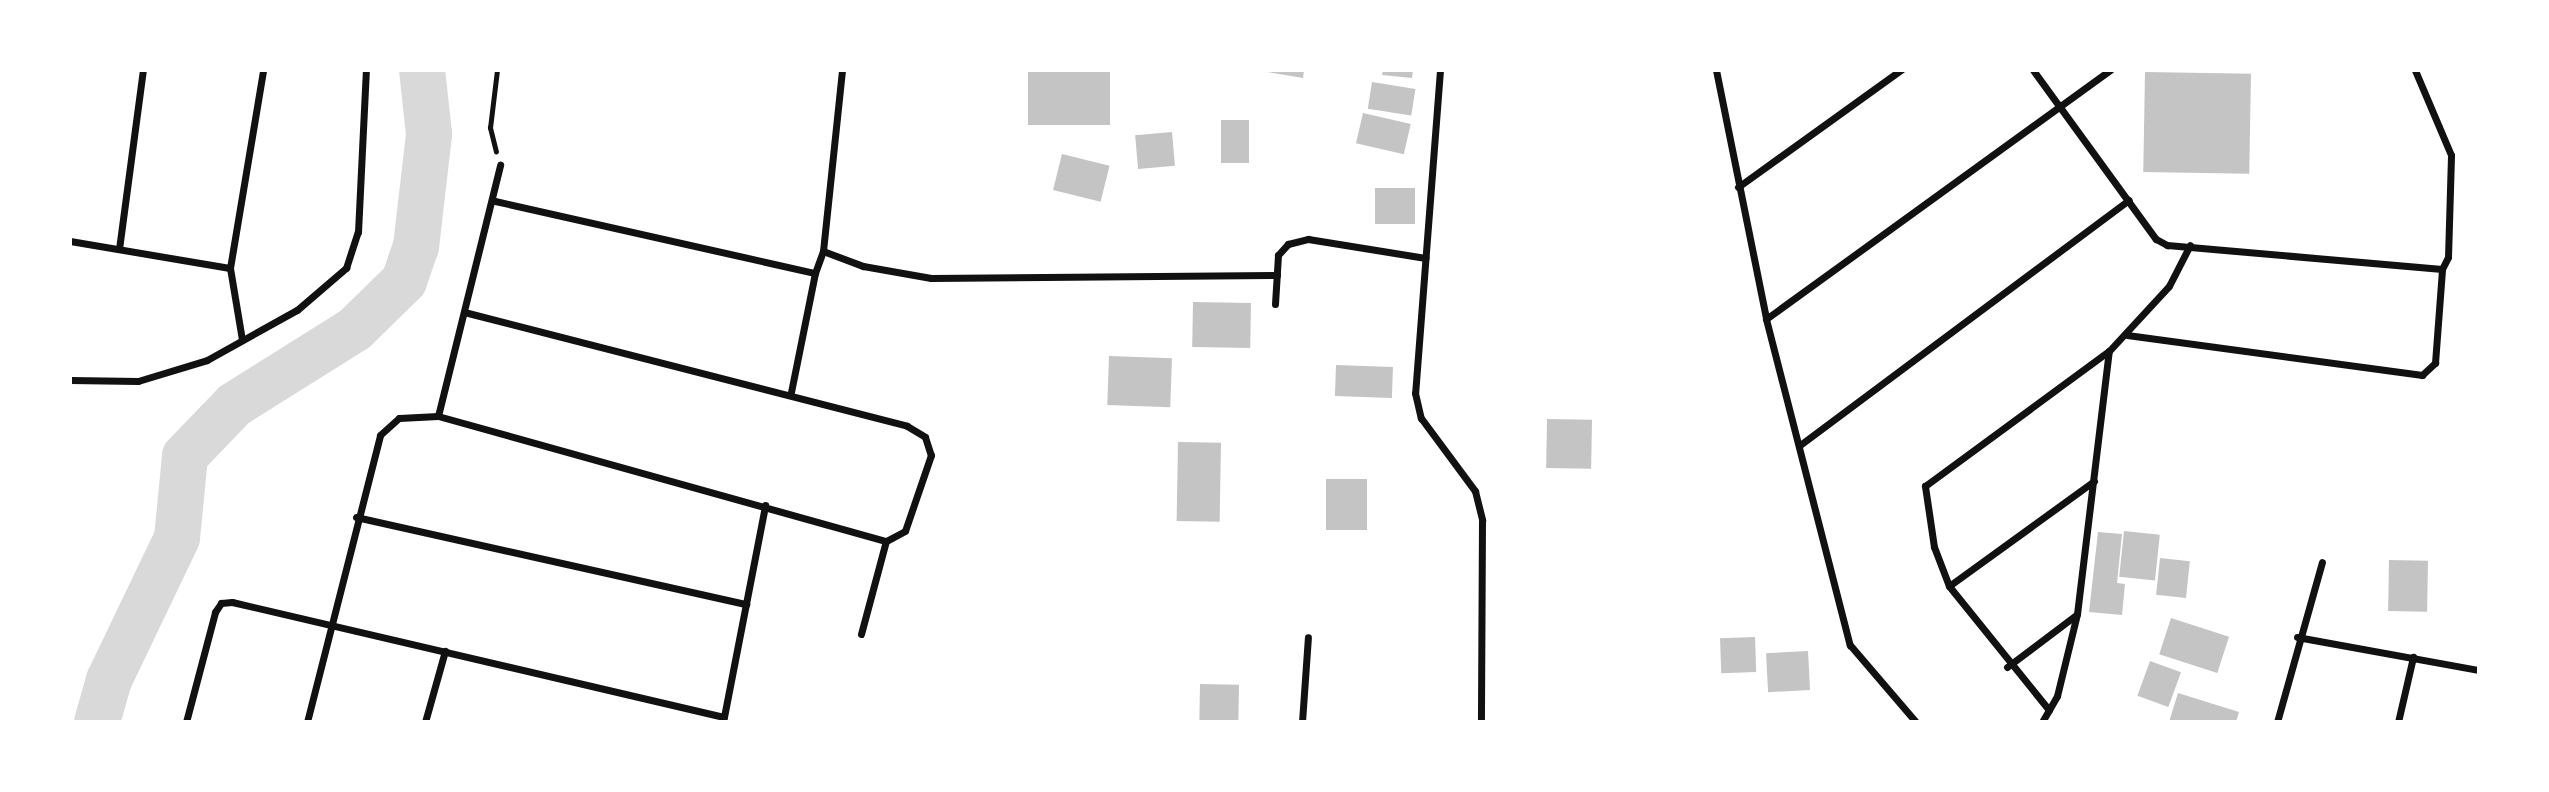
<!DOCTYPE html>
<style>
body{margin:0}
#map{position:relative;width:2549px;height:792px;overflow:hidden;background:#fff;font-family:"Archivo Narrow",sans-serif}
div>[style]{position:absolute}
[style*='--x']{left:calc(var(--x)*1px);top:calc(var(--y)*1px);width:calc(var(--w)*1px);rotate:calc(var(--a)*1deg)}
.river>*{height:46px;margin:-23px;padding:0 23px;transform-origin:23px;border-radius:23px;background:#d9d9d9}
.building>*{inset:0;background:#c4c4c4;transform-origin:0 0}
.path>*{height:4.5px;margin:-2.25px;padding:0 2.25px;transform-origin:2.25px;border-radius:2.25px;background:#111}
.minor>*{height:7px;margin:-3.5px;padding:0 3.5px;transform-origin:3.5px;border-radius:3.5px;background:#111}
span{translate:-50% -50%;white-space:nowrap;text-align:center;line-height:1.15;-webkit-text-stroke:5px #fff;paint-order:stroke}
.frame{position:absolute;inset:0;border:72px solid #fff;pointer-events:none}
</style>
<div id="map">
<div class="river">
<div style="--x:97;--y:722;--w:44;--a:-74.1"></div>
<div style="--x:109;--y:680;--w:157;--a:-64.4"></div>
<div style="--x:177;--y:538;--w:82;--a:-84.4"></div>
<div style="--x:185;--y:456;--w:71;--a:-46.1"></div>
<div style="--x:234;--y:405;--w:143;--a:-32.1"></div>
<div style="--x:355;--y:329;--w:69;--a:-44.4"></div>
<div style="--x:404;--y:281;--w:36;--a:-71"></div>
<div style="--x:416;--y:247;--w:114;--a:-83.4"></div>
<div style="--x:429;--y:134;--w:64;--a:-96.2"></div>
</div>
<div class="building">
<div style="left:1028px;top:70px;width:82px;height:55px"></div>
<div style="clip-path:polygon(1255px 70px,1304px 70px,1303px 78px)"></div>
<div style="clip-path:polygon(1383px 70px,1413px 70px,1412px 78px,1382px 75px)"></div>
<div style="left:2145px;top:72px;width:106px;height:100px;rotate:1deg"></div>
<div style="left:1372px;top:82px;width:44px;height:27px;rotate:9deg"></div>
<div style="left:1363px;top:113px;width:49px;height:31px;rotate:13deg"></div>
<div style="left:1221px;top:120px;width:28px;height:43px"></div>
<div style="left:1172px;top:132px;width:34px;height:37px;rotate:85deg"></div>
<div style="left:1062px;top:154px;width:49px;height:37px;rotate:14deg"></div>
<div style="left:1375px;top:188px;width:40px;height:36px"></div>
<div style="left:1193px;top:302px;width:58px;height:45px;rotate:1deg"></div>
<div style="left:1109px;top:356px;width:63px;height:49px;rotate:2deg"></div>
<div style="left:1336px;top:365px;width:57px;height:31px;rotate:2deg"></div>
<div style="left:1547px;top:419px;width:45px;height:49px;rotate:1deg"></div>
<div style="left:1178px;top:442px;width:43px;height:79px;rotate:1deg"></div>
<div style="left:1326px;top:479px;width:41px;height:51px"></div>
<div style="left:2124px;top:531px;width:36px;height:46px;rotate:6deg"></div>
<div style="clip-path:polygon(2098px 532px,2122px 534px,2117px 583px,2125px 584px,2122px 615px,2089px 612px)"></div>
<div style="left:2160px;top:558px;width:30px;height:37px;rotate:6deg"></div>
<div style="left:2389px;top:560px;width:39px;height:51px;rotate:1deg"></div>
<div style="left:2171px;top:618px;width:61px;height:38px;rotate:18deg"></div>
<div style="left:1755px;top:637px;width:35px;height:35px;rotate:88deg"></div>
<div style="left:1808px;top:651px;width:39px;height:42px;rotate:87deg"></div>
<div style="left:2150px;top:661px;width:33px;height:37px;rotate:20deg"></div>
<div style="left:1200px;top:684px;width:39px;height:38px;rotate:1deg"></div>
<div style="clip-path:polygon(2178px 693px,2239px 712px,2236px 722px,2169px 722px)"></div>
</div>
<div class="path">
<div style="--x:496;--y:152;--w:25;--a:-104"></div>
<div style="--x:490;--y:128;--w:58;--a:-83.1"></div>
</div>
<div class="minor">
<div style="--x:1440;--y:70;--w:324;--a:94.4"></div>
<div style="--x:1415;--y:393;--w:26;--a:77"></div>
<div style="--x:1421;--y:418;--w:91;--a:53.5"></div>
<div style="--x:1475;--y:491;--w:30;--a:76"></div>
<div style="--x:1482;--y:520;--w:202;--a:90.3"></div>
<div style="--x:1716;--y:70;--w:254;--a:78.6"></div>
<div style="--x:1766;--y:319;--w:337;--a:75.6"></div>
<div style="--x:1850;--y:645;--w:101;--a:49.4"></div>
<div style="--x:2033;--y:70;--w:209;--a:54"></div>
<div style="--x:2156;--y:239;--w:13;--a:29"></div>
<div style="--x:2167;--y:245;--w:276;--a:5"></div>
<div style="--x:2442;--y:269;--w:13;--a:-63"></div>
<div style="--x:2448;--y:257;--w:102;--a:-88.3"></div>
<div style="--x:2451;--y:155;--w:92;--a:-113"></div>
<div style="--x:1738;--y:187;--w:201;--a:-35.7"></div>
<div style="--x:495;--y:201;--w:328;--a:12.7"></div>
<div style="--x:815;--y:273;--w:121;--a:101.4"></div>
<div style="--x:70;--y:241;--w:162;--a:9.6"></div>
<div style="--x:230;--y:268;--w:73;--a:80.5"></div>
<div style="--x:119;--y:249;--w:181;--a:-82.4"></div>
<div style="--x:823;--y:251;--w:43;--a:20.6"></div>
<div style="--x:863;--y:266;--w:69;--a:10"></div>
<div style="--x:931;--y:278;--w:346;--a:-0.5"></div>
<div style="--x:230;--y:268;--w:201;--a:-80.5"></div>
<div style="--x:815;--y:273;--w:23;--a:-70"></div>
<div style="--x:823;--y:251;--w:182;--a:-84"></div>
<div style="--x:1275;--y:304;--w:49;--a:-86.5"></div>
<div style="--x:1278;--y:255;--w:15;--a:-48"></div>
<div style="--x:1288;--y:244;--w:21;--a:-14"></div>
<div style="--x:1308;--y:239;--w:119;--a:9.2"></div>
<div style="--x:468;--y:313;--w:453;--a:14.4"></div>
<div style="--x:907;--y:426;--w:21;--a:31"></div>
<div style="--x:925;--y:437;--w:19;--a:72"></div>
<div style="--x:931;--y:455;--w:80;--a:108.9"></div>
<div style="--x:905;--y:531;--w:21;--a:152"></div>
<div style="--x:1766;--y:319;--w:425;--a:-35.9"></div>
<div style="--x:2127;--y:335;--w:298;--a:7.7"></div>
<div style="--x:2422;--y:375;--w:18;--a:-43"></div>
<div style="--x:2435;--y:363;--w:94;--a:-85.7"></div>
<div style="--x:70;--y:380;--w:68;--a:0.8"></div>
<div style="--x:138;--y:381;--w:72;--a:-16.9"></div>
<div style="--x:207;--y:360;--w:103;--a:-29.1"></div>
<div style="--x:297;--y:310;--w:65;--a:-40.6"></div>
<div style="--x:346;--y:268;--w:38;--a:-72"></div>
<div style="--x:358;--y:232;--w:162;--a:-87.2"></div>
<div style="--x:438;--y:416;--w:259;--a:-76.1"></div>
<div style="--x:1800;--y:445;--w:410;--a:-36.7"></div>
<div style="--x:356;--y:517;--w:400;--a:12.6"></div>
<div style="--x:1949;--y:586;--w:179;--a:-35.9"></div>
<div style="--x:861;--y:634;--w:96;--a:-75"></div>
<div style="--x:2297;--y:637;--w:185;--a:10.3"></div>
<div style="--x:2007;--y:667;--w:86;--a:-37"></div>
<div style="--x:2049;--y:710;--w:159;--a:-128.9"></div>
<div style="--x:1949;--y:586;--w:42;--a:-111"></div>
<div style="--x:1934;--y:547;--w:62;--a:-98.4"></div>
<div style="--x:1925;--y:486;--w:228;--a:-36.3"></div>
<div style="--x:2109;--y:351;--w:88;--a:-47.3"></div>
<div style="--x:2169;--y:286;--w:46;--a:-62.9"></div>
<div style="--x:186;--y:722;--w:114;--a:-75.2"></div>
<div style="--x:215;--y:612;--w:11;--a:-56"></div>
<div style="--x:221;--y:603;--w:11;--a:-5"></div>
<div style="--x:232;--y:602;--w:505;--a:13.16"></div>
<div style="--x:307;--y:722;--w:296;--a:-75.7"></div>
<div style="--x:380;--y:435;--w:25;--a:-42"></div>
<div style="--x:399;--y:418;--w:39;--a:-3"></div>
<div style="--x:438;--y:416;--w:465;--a:15.6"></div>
<div style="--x:425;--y:722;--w:74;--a:-74.3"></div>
<div style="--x:723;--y:722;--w:221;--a:-79"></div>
<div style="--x:1302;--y:722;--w:85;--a:-86"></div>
<div style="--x:2042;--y:722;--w:30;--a:-60"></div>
<div style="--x:2057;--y:696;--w:84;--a:-76.3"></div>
<div style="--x:2077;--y:614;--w:265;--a:-83.1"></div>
<div style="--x:2277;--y:722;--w:166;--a:-74.3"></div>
<div style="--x:2398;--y:722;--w:67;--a:-77"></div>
</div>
<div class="frame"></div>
</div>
